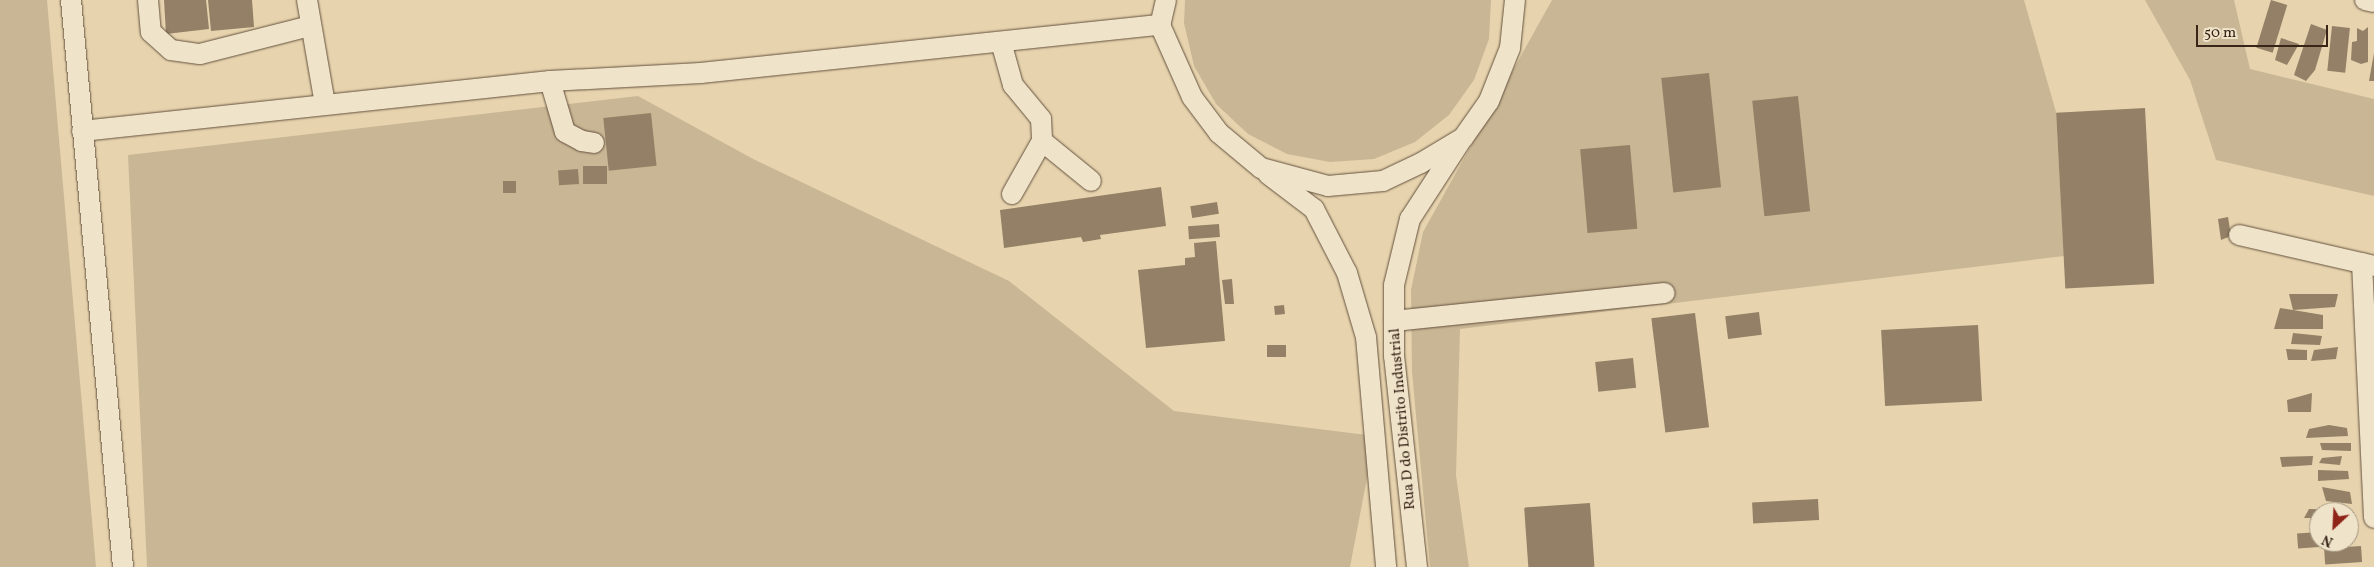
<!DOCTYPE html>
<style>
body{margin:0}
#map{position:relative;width:2374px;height:567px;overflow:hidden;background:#e7d4ae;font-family:Vollkorn,serif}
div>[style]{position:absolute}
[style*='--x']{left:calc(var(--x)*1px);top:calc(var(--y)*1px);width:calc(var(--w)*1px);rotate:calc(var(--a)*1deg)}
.green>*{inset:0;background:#c9b694}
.building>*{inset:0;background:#938066;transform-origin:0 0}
.roads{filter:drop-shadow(0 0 1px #64513e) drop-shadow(0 0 1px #64513e)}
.minor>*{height:20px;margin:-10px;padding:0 10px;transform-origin:10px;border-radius:10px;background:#efe3ca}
span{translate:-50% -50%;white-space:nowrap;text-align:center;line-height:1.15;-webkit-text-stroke:4px #efe3ca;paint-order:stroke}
.street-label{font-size:15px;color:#392518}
.north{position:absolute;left:2309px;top:502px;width:50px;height:50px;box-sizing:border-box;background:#efe3ca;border:1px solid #a69783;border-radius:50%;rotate:205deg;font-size:14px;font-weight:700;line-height:20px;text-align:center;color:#392518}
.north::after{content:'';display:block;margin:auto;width:18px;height:22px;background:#8f2418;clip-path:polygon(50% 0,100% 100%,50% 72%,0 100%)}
.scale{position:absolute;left:2196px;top:25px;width:132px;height:22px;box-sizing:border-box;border:2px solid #392518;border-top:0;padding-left:6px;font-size:15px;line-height:18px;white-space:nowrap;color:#392518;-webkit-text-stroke:4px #efe3ca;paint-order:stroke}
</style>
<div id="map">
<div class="green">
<div style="clip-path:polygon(0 0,47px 0,96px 567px,0 567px)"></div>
<div style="clip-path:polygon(1185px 0,1491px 0,1489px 39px,1474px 80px,1449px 115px,1415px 142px,1374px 159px,1330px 162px,1287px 154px,1248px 134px,1216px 104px,1194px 66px,1184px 23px)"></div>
<div style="clip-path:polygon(1552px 0,2024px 0,2056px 112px,2064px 256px,1460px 329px,1456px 475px,1469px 567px,1430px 567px,1412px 372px,1411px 290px,1423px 232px)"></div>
<div style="clip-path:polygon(2145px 0,2234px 0,2250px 69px,2374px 99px,2374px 196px,2216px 160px,2190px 80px)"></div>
<div style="clip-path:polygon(638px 96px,755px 160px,1009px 281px,1174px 411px,1375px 436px,1350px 567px,147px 567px,128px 155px)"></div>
</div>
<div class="building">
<div style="clip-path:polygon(164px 0,206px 0,209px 29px,166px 34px)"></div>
<div style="clip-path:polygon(208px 0,252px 0,254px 27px,211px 31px)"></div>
<div style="left:2271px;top:0;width:17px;height:50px;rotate:17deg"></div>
<div style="clip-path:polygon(2311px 24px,2327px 30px,2315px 70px,2306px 81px,2294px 75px)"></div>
<div style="left:2332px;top:26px;width:18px;height:45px;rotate:6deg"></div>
<div style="clip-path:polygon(2368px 27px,2368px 62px,2361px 64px,2351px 60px,2352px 42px,2357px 41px,2357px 28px,2363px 31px)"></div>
<div style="clip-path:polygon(2281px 38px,2299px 44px,2287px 65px,2275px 60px)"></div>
<div style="clip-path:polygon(2374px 53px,2374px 81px,2369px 81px)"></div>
<div style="left:1709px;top:73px;width:115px;height:48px;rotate:84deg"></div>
<div style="left:1798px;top:96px;width:116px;height:46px;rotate:84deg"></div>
<div style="left:2145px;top:108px;width:176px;height:89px;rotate:87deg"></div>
<div style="left:651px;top:113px;width:53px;height:48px;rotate:84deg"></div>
<div style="left:1630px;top:145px;width:84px;height:50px;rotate:85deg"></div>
<div style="left:607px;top:166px;width:18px;height:24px;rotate:90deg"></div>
<div style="left:578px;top:169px;width:15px;height:20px;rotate:86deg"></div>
<div style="left:516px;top:181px;width:12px;height:13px;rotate:90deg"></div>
<div style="clip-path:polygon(1161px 187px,1166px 226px,1100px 235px,1101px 239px,1083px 242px,1081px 237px,1004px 248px,1000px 210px)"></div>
<div style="left:1217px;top:202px;width:12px;height:27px;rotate:81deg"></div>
<div style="clip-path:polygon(2228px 217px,2231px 236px,2221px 240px,2218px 219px)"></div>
<div style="left:1219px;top:224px;width:13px;height:31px;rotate:86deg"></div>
<div style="clip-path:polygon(1216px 241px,1225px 341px,1146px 348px,1138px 270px,1185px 265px,1185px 258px,1195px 257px,1194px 243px)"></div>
<div style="clip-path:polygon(1232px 279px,1234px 304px,1225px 304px,1222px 280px)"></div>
<div style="clip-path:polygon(2289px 294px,2338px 294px,2335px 307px,2293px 310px,2323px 315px,2323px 329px,2274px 329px,2280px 308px,2293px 310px)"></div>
<div style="left:1284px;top:305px;width:9px;height:10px;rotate:84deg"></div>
<div style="left:1759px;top:312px;width:23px;height:34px;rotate:83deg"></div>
<div style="left:1695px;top:313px;width:115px;height:44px;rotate:83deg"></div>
<div style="left:1978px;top:325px;width:76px;height:97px;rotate:87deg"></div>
<div style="clip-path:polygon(2293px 333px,2322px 336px,2320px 345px,2291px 344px)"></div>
<div style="left:1267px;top:345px;width:19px;height:12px"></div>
<div style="clip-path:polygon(2338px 347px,2336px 359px,2311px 361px,2314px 350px)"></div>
<div style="clip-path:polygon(2286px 349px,2307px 350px,2307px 360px,2288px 360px)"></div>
<div style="left:1633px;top:358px;width:30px;height:38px;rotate:84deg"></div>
<div style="clip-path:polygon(2312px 393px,2311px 412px,2288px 412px,2287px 400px)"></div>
<div style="clip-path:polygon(2329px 425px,2347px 428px,2348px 436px,2306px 438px,2309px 429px)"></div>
<div style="clip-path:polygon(2320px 443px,2351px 443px,2351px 451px,2322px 450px)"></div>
<div style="clip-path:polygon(2313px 456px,2312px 465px,2282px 467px,2280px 457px)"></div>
<div style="clip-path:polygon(2342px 456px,2340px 465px,2319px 463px,2322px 458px)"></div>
<div style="clip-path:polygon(2318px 470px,2348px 471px,2349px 479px,2318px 481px)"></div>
<div style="clip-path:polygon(2322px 487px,2350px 492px,2352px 504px,2326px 501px)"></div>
<div style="left:1818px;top:499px;width:21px;height:66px;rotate:87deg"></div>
<div style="left:1590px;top:503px;width:64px;height:66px;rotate:86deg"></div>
<div style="clip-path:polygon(2309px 509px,2352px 510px,2356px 518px,2349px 518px,2349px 512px,2319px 512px,2319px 518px,2304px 518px)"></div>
<div style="left:2318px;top:532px;width:15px;height:21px;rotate:86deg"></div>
<div style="left:2361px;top:546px;width:16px;height:37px;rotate:86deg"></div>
</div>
<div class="roads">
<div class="minor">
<div style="--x:71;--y:0;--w:569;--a:84.76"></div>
<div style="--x:148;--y:0;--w:32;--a:85"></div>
<div style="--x:151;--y:32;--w:27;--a:42"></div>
<div style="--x:171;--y:50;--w:29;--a:8"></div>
<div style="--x:200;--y:54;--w:114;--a:-14.3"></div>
<div style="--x:307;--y:0;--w:106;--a:80.2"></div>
<div style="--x:1166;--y:0;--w:26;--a:103"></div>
<div style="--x:1160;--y:25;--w:79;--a:66"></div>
<div style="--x:1192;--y:97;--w:45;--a:53.1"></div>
<div style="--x:1219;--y:133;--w:55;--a:39.8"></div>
<div style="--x:1261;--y:168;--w:69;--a:15"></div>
<div style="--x:1328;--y:186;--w:55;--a:-5.2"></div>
<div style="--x:1383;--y:181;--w:42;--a:-25.3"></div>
<div style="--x:1421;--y:163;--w:49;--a:-30.8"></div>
<div style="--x:1463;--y:138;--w:45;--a:-54.9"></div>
<div style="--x:1489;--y:101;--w:57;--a:-68.4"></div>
<div style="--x:1510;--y:48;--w:48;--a:-84.1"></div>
<div style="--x:2365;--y:0;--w:9;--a:13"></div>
<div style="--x:1001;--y:42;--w:45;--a:74.4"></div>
<div style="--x:1013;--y:85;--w:44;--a:50.5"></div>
<div style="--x:1041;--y:119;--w:22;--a:87"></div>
<div style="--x:1042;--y:141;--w:61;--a:119.5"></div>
<div style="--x:550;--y:81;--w:53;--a:73.6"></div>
<div style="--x:565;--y:132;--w:19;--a:28"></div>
<div style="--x:582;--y:141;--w:12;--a:9"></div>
<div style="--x:82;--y:131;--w:471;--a:-6.1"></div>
<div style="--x:550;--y:81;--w:151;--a:-3"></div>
<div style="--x:701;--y:73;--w:462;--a:-6"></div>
<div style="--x:1042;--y:141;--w:63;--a:39.2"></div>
<div style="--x:1268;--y:174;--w:58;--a:37.3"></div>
<div style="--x:1314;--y:209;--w:72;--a:62.7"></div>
<div style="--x:1347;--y:273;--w:67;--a:73.5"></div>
<div style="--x:1366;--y:337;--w:231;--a:85"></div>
<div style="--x:2239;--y:235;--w:139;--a:12.9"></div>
<div style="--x:2362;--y:263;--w:255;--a:87.3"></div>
<div style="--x:1394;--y:321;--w:272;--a:-5.9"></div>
<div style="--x:1417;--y:567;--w:212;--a:-96.2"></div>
<div style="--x:1394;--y:356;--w:71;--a:-90"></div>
<div style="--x:1394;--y:285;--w:68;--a:-76.4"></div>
<div style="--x:1410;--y:219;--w:92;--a:-57"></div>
</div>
</div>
<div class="street-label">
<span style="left:1403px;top:419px;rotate:-95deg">Rua D do Distrito Industrial</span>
</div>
<div class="north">N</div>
<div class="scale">50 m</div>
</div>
